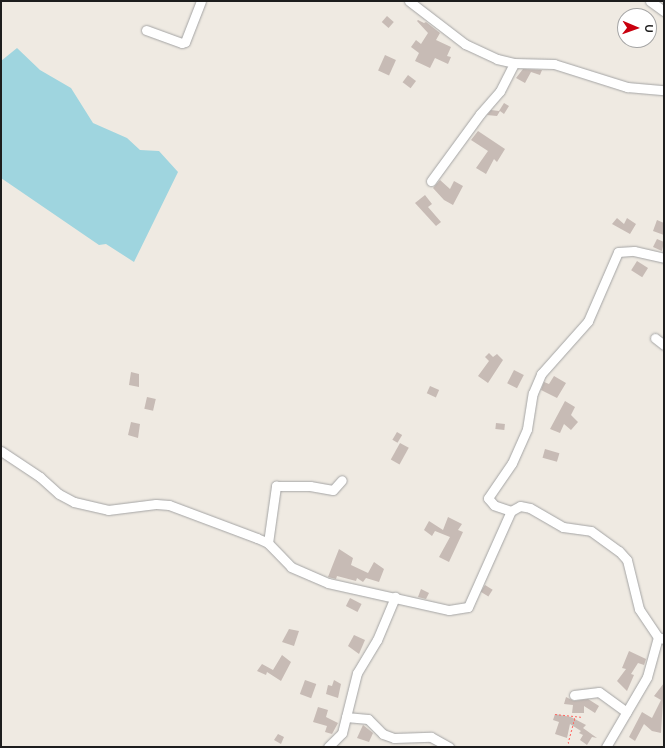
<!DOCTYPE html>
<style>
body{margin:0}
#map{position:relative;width:665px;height:748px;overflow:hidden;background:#efeae2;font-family:Raleway,sans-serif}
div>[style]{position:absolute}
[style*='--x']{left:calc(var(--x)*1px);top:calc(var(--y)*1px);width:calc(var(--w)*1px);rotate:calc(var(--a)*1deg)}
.water>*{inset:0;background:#9fd5df}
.building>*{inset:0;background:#c7bbb5;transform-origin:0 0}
.path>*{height:1px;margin-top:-0.5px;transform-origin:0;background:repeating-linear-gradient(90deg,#ff6862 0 2px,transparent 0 4px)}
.roads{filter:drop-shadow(0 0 1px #a4a4a4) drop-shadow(0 0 1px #a4a4a4)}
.minor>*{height:9px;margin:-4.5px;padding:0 4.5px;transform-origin:4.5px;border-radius:4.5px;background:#fff}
span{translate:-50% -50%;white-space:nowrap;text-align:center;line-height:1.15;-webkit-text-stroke:3.5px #fff;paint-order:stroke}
.frame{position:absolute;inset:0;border:2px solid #1d1d1d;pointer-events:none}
.north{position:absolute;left:617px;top:8px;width:40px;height:40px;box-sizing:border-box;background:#fff;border:1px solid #a5a5a5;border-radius:50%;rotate:92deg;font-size:11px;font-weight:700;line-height:16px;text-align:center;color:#1d1d1d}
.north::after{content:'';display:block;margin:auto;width:14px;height:18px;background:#c9000e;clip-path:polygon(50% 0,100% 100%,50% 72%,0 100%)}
</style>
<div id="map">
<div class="water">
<div style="clip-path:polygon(17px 48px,40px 70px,71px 88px,93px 123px,127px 138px,140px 150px,159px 151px,178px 172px,134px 262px,106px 244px,99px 245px,1px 178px,1px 61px)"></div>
</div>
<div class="building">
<div style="left:387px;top:16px;width:9px;height:8px;rotate:41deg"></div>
<div style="clip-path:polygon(418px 20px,424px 23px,426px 22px,440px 33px,436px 40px,451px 47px,447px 56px,451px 57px,448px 64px,435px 58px,430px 68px,415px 61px,419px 53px,411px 47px,416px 40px,421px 44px,428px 33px,417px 21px)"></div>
<div style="left:385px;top:55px;width:12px;height:17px;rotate:24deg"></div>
<div style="clip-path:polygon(523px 69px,542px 70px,540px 75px,531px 72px,525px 83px,516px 78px)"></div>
<div style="left:408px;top:75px;width:10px;height:9px;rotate:37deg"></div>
<div style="clip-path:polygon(504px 103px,509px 106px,504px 114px,500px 111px,497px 116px,487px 115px,491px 110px,499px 111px)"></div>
<div style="clip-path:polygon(478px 131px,505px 149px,497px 162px,494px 159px,486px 174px,476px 168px,488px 151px,471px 140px)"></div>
<div style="clip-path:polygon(440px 180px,450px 189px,454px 181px,463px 186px,453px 205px,444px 200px,433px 188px)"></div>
<div style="clip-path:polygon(425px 195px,432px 204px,428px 207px,441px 222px,436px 226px,415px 203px)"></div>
<div style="clip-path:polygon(617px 218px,624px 224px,627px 218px,636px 224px,630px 234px,612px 224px)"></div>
<div style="clip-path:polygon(657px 220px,664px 223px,664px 235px,653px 231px)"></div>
<div style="clip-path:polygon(657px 239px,664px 242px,662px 251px,653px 247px)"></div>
<div style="left:637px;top:261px;width:13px;height:11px;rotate:32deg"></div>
<div style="clip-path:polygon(489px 353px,493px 357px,497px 354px,503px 360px,488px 383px,478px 376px,489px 361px,485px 357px)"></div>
<div style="left:514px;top:370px;width:11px;height:15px;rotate:27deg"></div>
<div style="clip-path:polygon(131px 372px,139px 374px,139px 387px,129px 385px)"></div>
<div style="clip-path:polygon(554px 376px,566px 383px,557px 398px,541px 390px,544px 382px,549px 384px)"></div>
<div style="left:430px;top:386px;width:10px;height:8px;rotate:24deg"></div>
<div style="left:147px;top:397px;width:9px;height:12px;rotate:13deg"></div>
<div style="clip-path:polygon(565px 401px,575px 407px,571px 415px,578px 422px,571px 430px,564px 424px,560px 433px,550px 429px)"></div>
<div style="clip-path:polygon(131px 422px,140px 424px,138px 438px,128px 435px)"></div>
<div style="left:496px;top:423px;width:9px;height:6px;rotate:6deg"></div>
<div style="left:397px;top:432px;width:6px;height:9px;rotate:31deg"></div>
<div style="left:400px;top:443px;width:10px;height:19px;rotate:29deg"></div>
<div style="left:545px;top:449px;width:15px;height:9px;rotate:16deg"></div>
<div style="clip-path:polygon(448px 517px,462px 524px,458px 530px,463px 532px,449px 562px,439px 557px,450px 537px,435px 531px,432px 536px,424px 530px,429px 521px,443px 530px)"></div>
<div style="clip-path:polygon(339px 549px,353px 558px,351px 565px,368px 573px,374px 562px,384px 569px,379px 582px,366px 578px,363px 582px,357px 578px,356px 581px,337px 576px,336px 579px,328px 577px)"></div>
<div style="left:485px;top:585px;width:9px;height:8px;rotate:32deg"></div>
<div style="clip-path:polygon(421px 589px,429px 593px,426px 599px,418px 597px)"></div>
<div style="left:350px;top:598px;width:13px;height:9px;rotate:27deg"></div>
<div style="clip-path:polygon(289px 629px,299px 631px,294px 646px,282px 642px)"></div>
<div style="clip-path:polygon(354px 635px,365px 640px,359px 654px,348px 646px)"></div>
<div style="clip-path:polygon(629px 651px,646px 659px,644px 665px,638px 663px,631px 674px,634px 675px,627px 691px,617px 681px,626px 669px,622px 668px)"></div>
<div style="clip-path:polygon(282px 655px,291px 662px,281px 681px,267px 672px,266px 675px,257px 671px,262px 664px,273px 670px)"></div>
<div style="left:305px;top:680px;width:12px;height:15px;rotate:20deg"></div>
<div style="clip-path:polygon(334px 680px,341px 684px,338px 698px,326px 694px,328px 685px,332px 686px)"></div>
<div style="clip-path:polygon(664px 683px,661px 733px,652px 731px,644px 724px,635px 741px,629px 737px,642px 712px,652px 718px,661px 700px,654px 696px)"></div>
<div style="clip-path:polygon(566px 697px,574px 701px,588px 699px,599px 706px,595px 713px,584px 706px,584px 713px,572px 713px,573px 705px,564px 704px)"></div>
<div style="clip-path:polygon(318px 707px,328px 710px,326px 717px,338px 723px,332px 734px,325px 732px,327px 726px,313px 722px)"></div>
<div style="clip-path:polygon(555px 714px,571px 717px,586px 725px,583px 728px,597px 738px,592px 737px,587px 745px,580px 740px,583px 735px,579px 733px,581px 731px,570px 724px,567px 738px,555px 734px,559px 722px,553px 720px)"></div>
<div style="clip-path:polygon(363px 725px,373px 733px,369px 742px,357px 738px)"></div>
<div style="clip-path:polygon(278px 734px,284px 737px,281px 744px,274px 740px)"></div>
</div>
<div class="path">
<div style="--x:555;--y:714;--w:28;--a:6"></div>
<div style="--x:567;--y:747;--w:31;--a:-75"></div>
</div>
<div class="roads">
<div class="minor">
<div style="--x:409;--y:1;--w:71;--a:37.5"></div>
<div style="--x:465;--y:44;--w:35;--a:25"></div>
<div style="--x:497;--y:59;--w:17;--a:13"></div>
<div style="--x:514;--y:63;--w:40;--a:1.4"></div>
<div style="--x:554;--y:64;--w:77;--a:17.5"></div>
<div style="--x:627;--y:87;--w:37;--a:5"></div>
<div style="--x:650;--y:1;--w:17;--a:36"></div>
<div style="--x:146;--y:30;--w:38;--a:20"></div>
<div style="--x:182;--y:43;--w:3;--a:-18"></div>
<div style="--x:185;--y:42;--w:44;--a:-68.7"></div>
<div style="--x:431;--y:181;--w:83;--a:-53.8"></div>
<div style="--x:480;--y:114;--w:30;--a:-49"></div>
<div style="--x:500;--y:91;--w:31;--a:-63"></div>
<div style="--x:655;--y:338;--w:11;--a:38"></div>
<div style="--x:1;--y:451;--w:47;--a:33.7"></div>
<div style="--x:40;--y:477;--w:25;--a:42"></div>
<div style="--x:59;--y:494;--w:17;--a:28"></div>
<div style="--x:74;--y:502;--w:35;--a:13"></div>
<div style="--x:108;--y:510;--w:48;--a:-7.1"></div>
<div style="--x:156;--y:504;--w:13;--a:4"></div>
<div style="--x:169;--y:505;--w:94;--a:20.6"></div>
<div style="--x:257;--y:538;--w:12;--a:24"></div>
<div style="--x:268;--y:543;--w:33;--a:46"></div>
<div style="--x:291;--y:567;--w:40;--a:23.4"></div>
<div style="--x:328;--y:583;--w:124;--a:12.6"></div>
<div style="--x:449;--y:610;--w:19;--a:-9"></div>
<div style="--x:468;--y:607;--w:105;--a:-65.9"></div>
<div style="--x:511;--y:511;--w:10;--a:-29"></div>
<div style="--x:520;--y:506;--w:10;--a:11"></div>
<div style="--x:530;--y:508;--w:38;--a:30"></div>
<div style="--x:563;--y:527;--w:28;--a:8"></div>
<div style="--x:591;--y:531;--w:34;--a:36"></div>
<div style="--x:619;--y:551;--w:12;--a:48"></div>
<div style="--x:627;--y:560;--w:50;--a:76.2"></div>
<div style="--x:639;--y:609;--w:34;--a:56"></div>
<div style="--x:658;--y:637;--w:6;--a:18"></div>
<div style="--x:511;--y:511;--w:18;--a:-161"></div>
<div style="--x:494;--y:505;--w:9;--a:-131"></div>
<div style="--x:488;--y:498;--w:42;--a:-55.6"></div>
<div style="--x:512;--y:463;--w:37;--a:-66"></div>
<div style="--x:527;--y:429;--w:36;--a:-81"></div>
<div style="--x:533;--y:393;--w:21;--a:-67"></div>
<div style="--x:541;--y:374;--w:71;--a:-48.4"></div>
<div style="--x:588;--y:321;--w:75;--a:-66.5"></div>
<div style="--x:618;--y:252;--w:16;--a:-4"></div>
<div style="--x:634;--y:251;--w:31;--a:13"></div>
<div style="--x:268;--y:543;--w:58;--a:-82"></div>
<div style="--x:276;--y:486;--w:34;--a:0"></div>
<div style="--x:310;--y:486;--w:23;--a:10"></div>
<div style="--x:333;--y:490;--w:13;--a:-48"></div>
<div style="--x:574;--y:695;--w:25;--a:-7"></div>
<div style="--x:599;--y:692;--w:34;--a:36"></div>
<div style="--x:346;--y:717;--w:22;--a:5"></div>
<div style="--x:368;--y:719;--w:21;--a:45"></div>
<div style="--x:383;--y:734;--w:12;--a:20"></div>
<div style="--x:394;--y:738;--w:37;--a:-2"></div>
<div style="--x:431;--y:737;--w:21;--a:29"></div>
<div style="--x:328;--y:747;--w:20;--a:-45"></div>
<div style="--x:342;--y:733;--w:62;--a:-76"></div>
<div style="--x:357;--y:673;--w:39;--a:-59"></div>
<div style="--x:377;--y:640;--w:47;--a:-67.3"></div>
<div style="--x:606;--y:747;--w:81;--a:-59.6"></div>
<div style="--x:647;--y:677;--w:41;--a:-74.6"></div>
</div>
</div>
<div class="frame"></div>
<div class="north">U</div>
</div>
